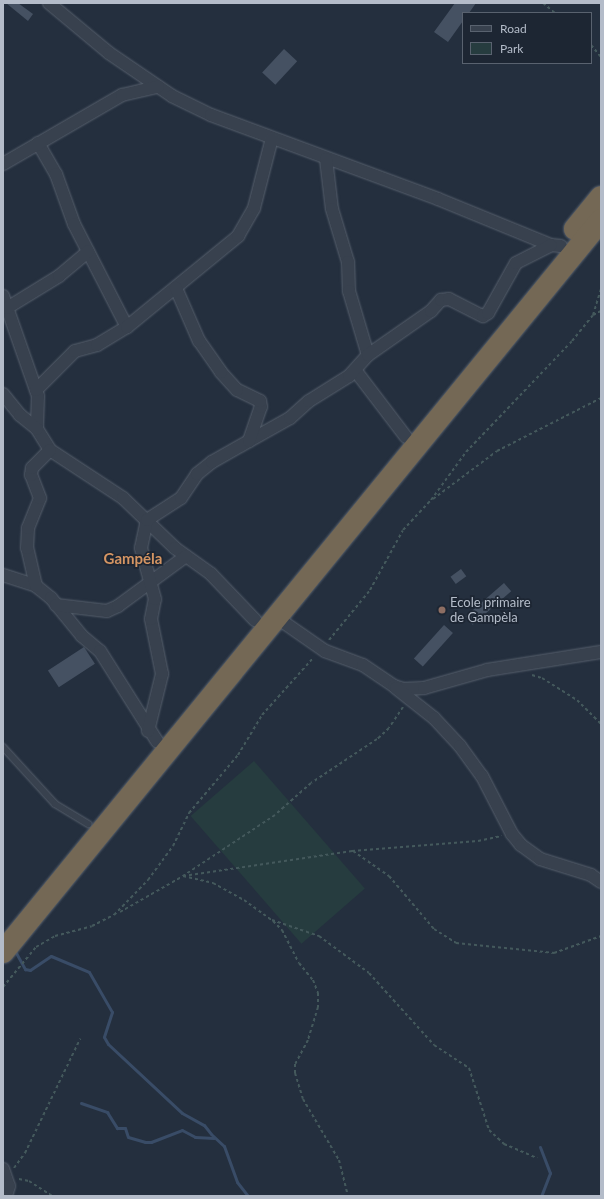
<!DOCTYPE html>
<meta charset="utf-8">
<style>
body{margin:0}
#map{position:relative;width:604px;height:1199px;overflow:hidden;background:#242f3e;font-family:Lato,sans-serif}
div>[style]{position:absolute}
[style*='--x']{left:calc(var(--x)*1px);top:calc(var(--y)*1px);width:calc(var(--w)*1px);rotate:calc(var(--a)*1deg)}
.green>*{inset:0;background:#263c3f;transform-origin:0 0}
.stream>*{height:3px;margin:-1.5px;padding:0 1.5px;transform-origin:1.5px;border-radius:1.5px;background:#394c67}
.building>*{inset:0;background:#455162;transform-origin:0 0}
.path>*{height:2px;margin-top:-1px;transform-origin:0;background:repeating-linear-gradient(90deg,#44595c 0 3px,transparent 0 6px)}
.roads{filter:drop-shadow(0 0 1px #565f6c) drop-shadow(0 0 1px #565f6c)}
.lane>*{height:6px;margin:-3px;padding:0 3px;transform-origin:3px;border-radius:3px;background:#38414e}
.street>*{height:12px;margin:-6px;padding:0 6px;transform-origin:6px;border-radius:6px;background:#38414e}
.highway>*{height:22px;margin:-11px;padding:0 11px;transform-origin:11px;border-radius:11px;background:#746855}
.dots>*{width:11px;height:11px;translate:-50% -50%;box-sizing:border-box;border:2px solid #1d2633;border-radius:50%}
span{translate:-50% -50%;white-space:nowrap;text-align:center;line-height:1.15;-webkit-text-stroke:3.5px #1d2633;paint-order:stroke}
.poi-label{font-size:13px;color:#b4bcc9}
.left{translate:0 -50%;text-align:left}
.quarter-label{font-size:15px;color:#d59563;font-weight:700}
.frame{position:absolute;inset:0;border:4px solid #b4bcc9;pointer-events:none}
.legend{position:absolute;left:462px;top:12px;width:130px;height:52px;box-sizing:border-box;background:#1d2633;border:1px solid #59626f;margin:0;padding:5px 7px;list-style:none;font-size:12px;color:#b4bcc9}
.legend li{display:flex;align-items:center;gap:8px;height:20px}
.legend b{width:20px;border:1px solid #59626f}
</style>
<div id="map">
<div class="green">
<div style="left:254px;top:761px;width:169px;height:84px;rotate:49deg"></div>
</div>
<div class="stream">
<div style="--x:15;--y:951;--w:21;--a:61"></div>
<div style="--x:25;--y:969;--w:5;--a:11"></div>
<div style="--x:30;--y:970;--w:25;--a:-34"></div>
<div style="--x:51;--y:956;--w:41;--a:22.8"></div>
<div style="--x:89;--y:972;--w:46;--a:60.1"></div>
<div style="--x:112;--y:1012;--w:26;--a:108"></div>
<div style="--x:104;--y:1037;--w:8;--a:60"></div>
<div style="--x:108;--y:1044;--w:101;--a:43"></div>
<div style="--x:182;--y:1113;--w:25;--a:29"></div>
<div style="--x:204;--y:1125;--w:11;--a:52"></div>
<div style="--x:211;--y:1134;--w:18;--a:43"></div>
<div style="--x:224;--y:1146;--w:38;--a:70"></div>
<div style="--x:237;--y:1182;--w:18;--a:52"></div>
<div style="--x:81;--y:1103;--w:28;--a:19"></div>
<div style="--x:107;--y:1112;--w:19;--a:58"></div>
<div style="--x:117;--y:1128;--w:8;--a:0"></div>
<div style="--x:125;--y:1128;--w:9;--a:72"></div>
<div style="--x:128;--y:1137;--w:18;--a:16"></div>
<div style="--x:145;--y:1142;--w:6;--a:0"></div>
<div style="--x:151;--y:1142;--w:33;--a:-21"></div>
<div style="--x:182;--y:1130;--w:15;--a:28"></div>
<div style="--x:195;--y:1137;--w:19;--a:3"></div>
<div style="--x:540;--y:1147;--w:28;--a:69"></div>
<div style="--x:550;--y:1173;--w:25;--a:111"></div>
</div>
<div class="building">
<div style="clip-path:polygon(6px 3px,18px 3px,33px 14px,28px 21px)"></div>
<div style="clip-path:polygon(455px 3px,476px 3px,469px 13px,463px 13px,463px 21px,448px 42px,434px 32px)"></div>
<div style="left:284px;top:49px;width:18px;height:32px;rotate:43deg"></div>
<div style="left:461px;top:569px;width:9px;height:13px;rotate:54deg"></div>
<div style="left:504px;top:583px;width:11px;height:51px;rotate:49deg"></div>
<div style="left:444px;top:625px;width:12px;height:45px;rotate:42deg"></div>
<div style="left:84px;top:647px;width:20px;height:43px;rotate:57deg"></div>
</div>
<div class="path">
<div style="--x:543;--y:3;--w:16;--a:40"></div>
<div style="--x:591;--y:45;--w:16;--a:50"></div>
<div style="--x:593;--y:315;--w:28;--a:-73"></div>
<div style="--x:433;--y:499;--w:80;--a:-36.9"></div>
<div style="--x:497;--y:451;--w:117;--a:-27"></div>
<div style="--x:329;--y:640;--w:65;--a:-50.6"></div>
<div style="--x:370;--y:590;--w:68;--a:-61.2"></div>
<div style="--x:403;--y:530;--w:41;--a:-47"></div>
<div style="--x:431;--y:500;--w:59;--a:-53.9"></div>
<div style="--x:466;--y:452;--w:153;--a:-46.3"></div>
<div style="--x:572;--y:341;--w:33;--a:-51"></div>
<div style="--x:593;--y:315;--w:9;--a:-27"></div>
<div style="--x:532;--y:675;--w:10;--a:17"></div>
<div style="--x:542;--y:678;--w:41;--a:32.2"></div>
<div style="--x:577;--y:700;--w:34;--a:45"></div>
<div style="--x:403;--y:707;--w:25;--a:124"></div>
<div style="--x:389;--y:728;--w:16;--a:137"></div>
<div style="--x:377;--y:739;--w:79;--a:146.3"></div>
<div style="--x:311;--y:783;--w:48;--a:138.4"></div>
<div style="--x:275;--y:815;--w:110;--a:146.5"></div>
<div style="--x:183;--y:876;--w:31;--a:13"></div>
<div style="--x:213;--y:883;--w:35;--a:29"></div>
<div style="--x:244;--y:900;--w:34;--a:36"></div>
<div style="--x:272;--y:920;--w:50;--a:18.8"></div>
<div style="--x:319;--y:936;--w:62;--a:36.5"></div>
<div style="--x:369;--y:973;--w:97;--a:47.9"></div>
<div style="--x:434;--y:1045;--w:42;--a:33.3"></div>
<div style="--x:469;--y:1068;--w:65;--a:72.1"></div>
<div style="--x:489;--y:1130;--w:21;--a:43"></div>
<div style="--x:504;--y:1144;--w:36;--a:23"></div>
<div style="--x:353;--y:851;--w:44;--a:34.8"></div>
<div style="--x:389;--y:876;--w:70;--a:49.7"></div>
<div style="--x:434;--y:929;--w:26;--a:32"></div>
<div style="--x:456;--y:943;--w:99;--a:5.8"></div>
<div style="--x:554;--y:953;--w:50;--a:-19.9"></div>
<div style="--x:120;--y:912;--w:73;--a:-29.7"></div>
<div style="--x:183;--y:876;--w:171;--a:-8.4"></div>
<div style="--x:352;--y:851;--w:126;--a:-4.5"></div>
<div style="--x:478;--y:841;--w:24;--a:-12"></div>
<div style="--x:114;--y:915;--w:49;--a:-45.8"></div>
<div style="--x:148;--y:880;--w:42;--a:-53.7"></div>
<div style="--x:173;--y:846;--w:37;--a:-64"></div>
<div style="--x:189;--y:813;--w:76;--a:-49.8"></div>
<div style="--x:238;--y:755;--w:47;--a:-59"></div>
<div style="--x:262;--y:715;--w:78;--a:-48.1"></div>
<div style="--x:273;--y:921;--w:13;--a:45"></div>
<div style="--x:282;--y:930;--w:37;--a:63"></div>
<div style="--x:299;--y:963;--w:22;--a:51"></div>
<div style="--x:313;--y:980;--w:14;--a:69"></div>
<div style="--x:318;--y:993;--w:14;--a:90"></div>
<div style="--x:318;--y:1007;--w:34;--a:107"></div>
<div style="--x:308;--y:1040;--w:27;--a:118"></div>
<div style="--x:295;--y:1064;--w:9;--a:90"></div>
<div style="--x:295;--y:1073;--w:27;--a:73"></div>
<div style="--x:303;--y:1099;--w:71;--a:59.5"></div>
<div style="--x:339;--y:1160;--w:37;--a:76"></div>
<div style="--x:3;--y:987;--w:52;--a:-50.5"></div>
<div style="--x:36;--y:947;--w:22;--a:-30"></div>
<div style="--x:55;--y:936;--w:38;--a:-15"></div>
<div style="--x:92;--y:926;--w:25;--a:-27"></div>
<div style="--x:14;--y:1168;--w:19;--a:-54"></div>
<div style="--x:25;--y:1153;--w:127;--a:-64.2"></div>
<div style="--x:19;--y:1179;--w:10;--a:11"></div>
<div style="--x:29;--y:1181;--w:27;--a:33"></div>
</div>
<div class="roads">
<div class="lane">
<div style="--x:3;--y:747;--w:77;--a:47.6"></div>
<div style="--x:55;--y:804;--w:39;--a:31"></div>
</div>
<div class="street">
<div style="--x:49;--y:3;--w:78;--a:39.8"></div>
<div style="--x:109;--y:53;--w:76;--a:34.3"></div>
<div style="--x:172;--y:96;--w:43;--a:26"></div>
<div style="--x:211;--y:115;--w:242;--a:20.3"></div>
<div style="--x:438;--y:199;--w:122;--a:22.2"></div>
<div style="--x:551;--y:245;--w:10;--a:6"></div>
<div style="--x:38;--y:143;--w:36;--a:60"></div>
<div style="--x:56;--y:174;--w:53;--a:70.2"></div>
<div style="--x:74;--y:224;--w:116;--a:62.8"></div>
<div style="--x:326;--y:159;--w:50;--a:83.2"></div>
<div style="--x:332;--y:209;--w:55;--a:73.2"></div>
<div style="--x:348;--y:262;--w:29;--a:88"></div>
<div style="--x:349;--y:291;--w:67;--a:73.5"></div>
<div style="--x:3;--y:164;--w:138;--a:-30.1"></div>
<div style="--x:122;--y:95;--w:37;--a:-13"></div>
<div style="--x:3;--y:296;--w:106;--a:70.7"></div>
<div style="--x:38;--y:396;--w:33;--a:92"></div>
<div style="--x:37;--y:429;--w:25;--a:58"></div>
<div style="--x:50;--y:450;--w:87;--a:33.3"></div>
<div style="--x:123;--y:498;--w:72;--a:43.9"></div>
<div style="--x:175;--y:548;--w:44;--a:35.8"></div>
<div style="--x:211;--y:574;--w:64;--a:46.3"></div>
<div style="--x:7;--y:308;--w:61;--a:-31.6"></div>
<div style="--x:59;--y:276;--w:38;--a:-40"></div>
<div style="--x:355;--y:370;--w:84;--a:52.7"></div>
<div style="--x:36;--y:390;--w:55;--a:-45"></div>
<div style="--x:75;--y:351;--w:23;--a:-15"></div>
<div style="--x:97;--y:345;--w:35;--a:-31"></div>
<div style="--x:127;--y:327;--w:144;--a:-39.3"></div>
<div style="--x:238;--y:236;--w:32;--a:-60"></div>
<div style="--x:254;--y:208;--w:72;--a:-75.6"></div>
<div style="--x:3;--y:394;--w:27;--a:51"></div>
<div style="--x:20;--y:415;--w:22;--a:39"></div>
<div style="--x:249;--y:441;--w:47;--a:-29.3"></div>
<div style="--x:290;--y:418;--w:25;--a:-42"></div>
<div style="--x:309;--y:401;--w:47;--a:-32"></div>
<div style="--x:349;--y:376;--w:28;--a:-48"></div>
<div style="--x:368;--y:355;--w:77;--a:-34.9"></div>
<div style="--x:431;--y:311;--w:15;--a:-48"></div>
<div style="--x:441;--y:300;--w:8;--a:-7"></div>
<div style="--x:449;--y:299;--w:38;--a:27"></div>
<div style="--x:483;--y:316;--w:6;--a:-31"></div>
<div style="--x:488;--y:313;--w:57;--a:-60.8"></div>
<div style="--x:516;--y:263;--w:39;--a:-27"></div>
<div style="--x:3;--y:575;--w:35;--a:18"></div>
<div style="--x:36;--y:586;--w:19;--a:39"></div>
<div style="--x:51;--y:598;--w:49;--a:50.8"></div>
<div style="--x:82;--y:636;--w:23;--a:40"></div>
<div style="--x:100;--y:651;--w:107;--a:57.7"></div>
<div style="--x:36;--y:586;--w:39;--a:-103"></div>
<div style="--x:27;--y:548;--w:20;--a:-87"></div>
<div style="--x:28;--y:528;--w:32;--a:-68"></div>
<div style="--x:40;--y:498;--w:25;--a:-111"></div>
<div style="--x:31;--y:475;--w:7;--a:-82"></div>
<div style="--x:32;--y:468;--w:25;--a:-45"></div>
<div style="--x:56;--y:605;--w:51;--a:6.7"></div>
<div style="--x:107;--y:611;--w:12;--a:-24"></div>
<div style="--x:118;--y:606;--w:84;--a:-36.3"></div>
<div style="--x:276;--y:617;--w:60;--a:34.8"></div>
<div style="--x:325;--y:651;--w:40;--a:20.2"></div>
<div style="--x:363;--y:665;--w:37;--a:34"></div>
<div style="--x:394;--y:686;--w:9;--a:18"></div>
<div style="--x:403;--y:689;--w:21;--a:-3"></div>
<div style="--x:424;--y:688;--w:66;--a:-15.9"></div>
<div style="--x:487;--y:670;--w:115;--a:-9"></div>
<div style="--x:396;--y:688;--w:48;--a:38.3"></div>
<div style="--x:434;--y:718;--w:38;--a:47"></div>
<div style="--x:460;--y:746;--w:37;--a:54"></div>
<div style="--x:482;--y:776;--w:65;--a:62.7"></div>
<div style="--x:512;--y:834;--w:14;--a:51"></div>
<div style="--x:521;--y:845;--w:24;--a:36"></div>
<div style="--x:540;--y:859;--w:53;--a:17.4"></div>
<div style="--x:591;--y:875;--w:12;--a:35"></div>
<div style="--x:148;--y:731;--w:59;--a:-76.2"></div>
<div style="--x:162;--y:674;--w:56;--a:-101.3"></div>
<div style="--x:151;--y:619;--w:20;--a:-79"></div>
<div style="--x:155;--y:599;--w:53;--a:-105.4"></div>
<div style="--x:141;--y:548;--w:29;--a:-78"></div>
<div style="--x:147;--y:520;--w:40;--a:-32.9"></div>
<div style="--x:181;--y:498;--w:29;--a:-56"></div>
<div style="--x:197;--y:474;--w:19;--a:-39"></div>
<div style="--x:212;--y:462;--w:43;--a:-29.6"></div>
<div style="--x:249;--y:441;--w:36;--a:-71"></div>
<div style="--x:261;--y:407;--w:6;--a:-99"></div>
<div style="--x:260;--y:401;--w:25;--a:-154"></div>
<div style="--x:237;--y:390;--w:24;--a:-132"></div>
<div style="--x:221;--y:372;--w:38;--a:-125"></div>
<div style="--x:199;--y:341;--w:58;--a:-113.5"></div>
<div style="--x:3;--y:1169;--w:18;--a:71"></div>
<div style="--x:9;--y:1186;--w:10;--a:107"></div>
</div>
<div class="highway">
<div style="--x:575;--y:229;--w:41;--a:-50.9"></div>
<div style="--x:3;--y:952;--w:945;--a:-50.75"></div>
</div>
</div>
<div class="dots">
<div style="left:442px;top:610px;background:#8d6e63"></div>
</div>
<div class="poi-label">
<span class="left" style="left:450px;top:610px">Ecole primaire<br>de Gampèla</span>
</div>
<div class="quarter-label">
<span style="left:133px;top:559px">Gampéla</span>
</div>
<div class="frame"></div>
<ul class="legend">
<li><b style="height:5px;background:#38414e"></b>Road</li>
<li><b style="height:11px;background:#263c3f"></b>Park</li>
</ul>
</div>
